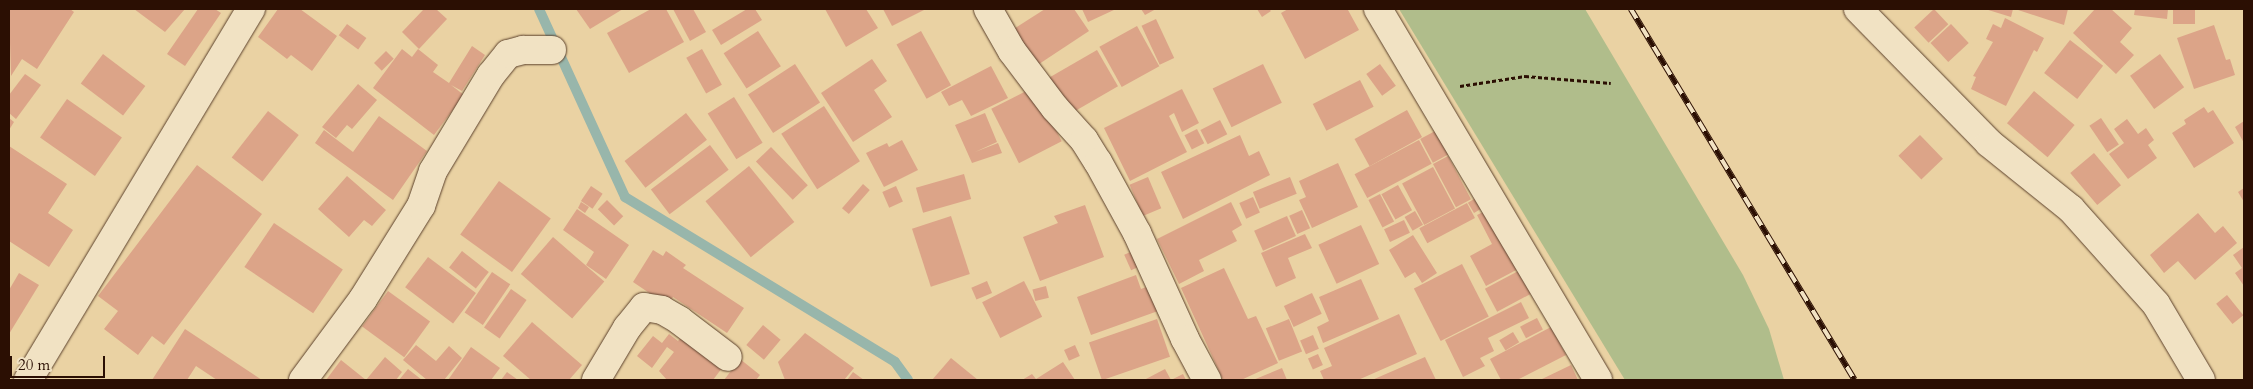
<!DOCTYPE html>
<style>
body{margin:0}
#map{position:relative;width:2253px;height:389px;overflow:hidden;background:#ead2a3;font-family:Cardo,serif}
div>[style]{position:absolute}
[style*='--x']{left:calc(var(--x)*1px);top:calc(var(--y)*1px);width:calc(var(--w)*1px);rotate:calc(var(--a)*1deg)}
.green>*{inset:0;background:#b0bd8b}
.stream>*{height:10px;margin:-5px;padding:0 5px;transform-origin:5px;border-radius:5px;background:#98b6ab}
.building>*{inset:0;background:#dca488;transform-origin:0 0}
.path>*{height:3px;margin-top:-1.5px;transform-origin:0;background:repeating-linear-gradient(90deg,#2b0f03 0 4px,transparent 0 6.5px)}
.roads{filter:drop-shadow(0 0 1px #5b402b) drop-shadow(0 0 1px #5b402b)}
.minor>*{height:28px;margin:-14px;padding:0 14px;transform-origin:14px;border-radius:14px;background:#f1e2c3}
.rail>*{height:5.5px;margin-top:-2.75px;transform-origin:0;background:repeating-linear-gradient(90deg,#f1e2c3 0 11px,#2b0f03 0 22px);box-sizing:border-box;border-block:1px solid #2b0f03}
span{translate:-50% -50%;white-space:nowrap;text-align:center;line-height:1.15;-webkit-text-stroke:4px #f1e2c3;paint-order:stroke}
.frame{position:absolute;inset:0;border:10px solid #2b0f03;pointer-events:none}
.scale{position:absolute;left:10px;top:356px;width:95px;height:22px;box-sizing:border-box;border:2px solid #2b0f03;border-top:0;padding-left:6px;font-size:15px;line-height:18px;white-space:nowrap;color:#2b0f03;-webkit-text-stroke:4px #f1e2c3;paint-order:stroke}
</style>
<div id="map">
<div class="green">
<div style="clip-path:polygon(1399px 9px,1585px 9px,1743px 275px,1769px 329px,1784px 380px,1625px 380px)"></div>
</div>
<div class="stream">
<div style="--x:539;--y:9;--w:207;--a:65.4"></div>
<div style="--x:625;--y:197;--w:316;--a:31.4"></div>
<div style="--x:895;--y:362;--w:22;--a:54"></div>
</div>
<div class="building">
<div style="clip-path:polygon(9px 9px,70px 9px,74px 12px,37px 69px,22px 59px,11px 76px)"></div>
<div style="clip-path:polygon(134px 9px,185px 9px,165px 32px)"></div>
<div style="clip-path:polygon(198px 9px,215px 9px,221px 13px,185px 66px,167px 54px)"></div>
<div style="clip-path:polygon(278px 9px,300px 9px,337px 36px,312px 71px,291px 55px,287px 59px,258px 37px)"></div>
<div style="clip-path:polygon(424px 9px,436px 9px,447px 19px,419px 49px,402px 32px)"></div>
<div style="clip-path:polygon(576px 9px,623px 9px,590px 29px)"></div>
<div style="clip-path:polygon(651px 9px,666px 9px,684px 42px,629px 73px,607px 33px)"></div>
<div style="clip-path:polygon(673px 9px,693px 9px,706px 32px,690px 41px)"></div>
<div style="clip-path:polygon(747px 9px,755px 9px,762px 20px,721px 45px,712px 30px)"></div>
<div style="clip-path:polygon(825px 9px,866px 9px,878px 28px,846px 47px)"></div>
<div style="clip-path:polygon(883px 9px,926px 9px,892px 26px)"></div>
<div style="clip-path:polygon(1045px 9px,1074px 9px,1089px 31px,1033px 68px,1009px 32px)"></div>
<div style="clip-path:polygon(1082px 9px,1116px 9px,1088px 22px)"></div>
<div style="clip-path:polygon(1141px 9px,1156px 9px,1145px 15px)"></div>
<div style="clip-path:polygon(1257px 9px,1269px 9px,1271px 11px,1262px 17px)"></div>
<div style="clip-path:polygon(1288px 9px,1352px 9px,1348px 10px,1359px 30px,1305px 59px,1281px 13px)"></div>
<div style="left:1934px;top:9px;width:21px;height:27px;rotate:47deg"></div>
<div style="clip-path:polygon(1985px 9px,2013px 9px,2011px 17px)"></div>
<div style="clip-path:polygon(2015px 9px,2068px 9px,2064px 25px)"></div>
<div style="clip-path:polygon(2095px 9px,2111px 9px,2132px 28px,2120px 42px,2134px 55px,2116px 74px,2073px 33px)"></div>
<div style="clip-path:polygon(2135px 9px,2168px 9px,2167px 19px,2134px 15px)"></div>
<div style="left:2173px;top:9px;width:22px;height:15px"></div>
<div style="clip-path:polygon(2005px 18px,2044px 38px,2037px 52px,2034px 50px,2006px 106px,1971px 89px,1976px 77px,1973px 76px,1993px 42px,1986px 39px,1993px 24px,2001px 28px)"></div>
<div style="left:1156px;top:19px;width:43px;height:16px;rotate:65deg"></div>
<div style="left:347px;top:24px;width:24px;height:14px;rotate:36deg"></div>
<div style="left:1951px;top:24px;width:26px;height:28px;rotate:47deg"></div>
<div style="clip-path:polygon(2214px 25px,2226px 60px,2230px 59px,2235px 75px,2194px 89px,2177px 38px)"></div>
<div style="left:1137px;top:26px;width:46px;height:43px;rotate:61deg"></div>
<div style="left:758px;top:31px;width:42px;height:41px;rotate:57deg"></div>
<div style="left:921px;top:31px;width:62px;height:28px;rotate:61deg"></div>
<div style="left:2070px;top:40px;width:42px;height:42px;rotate:38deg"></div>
<div style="clip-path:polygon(472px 46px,485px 55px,462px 91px,451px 85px,464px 95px,434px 135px,373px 88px,402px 49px,412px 57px,418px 49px,438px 65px,433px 72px,449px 83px)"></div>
<div style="left:702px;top:49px;width:41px;height:18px;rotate:61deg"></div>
<div style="left:1097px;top:50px;width:42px;height:57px;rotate:60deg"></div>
<div style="left:386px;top:51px;width:11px;height:17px;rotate:45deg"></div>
<div style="left:103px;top:54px;width:53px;height:37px;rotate:37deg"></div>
<div style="left:2160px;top:54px;width:41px;height:37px;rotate:54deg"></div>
<div style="clip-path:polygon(872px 59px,887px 81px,874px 90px,892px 117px,853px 142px,821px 93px)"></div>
<div style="left:795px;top:64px;width:46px;height:56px;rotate:57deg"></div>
<div style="left:1263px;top:64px;width:43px;height:56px;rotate:64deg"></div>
<div style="left:1380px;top:64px;width:27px;height:17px;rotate:54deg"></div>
<div style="clip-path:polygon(991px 66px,1008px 98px,971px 116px,962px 100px,949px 106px,941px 92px)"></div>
<div style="clip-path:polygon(25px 74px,41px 85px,16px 119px,9px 113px,9px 95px)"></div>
<div style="left:1360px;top:80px;width:30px;height:53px;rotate:63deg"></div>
<div style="clip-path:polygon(358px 84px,377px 100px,352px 129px,347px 125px,336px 138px,322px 127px)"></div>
<div style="left:1034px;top:87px;width:61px;height:48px;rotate:63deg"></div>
<div style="clip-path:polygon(1182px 89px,1199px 123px,1182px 132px,1174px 113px,1169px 116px,1187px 152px,1130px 181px,1104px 128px)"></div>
<div style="left:2034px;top:91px;width:53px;height:42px;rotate:40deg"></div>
<div style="left:734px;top:97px;width:54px;height:31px;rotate:58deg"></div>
<div style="left:67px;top:99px;width:67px;height:47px;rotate:35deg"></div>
<div style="left:824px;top:106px;width:66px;height:51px;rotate:57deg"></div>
<div style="clip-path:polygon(2204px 107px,2208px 113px,2213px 110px,2234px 143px,2194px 168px,2172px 133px,2186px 124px,2184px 120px)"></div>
<div style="left:1407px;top:110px;width:31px;height:60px;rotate:61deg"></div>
<div style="left:268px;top:111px;width:39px;height:59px;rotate:38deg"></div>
<div style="left:686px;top:113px;width:34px;height:78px;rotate:52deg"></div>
<div style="clip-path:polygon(985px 113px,997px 142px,975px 152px,998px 143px,1002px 153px,972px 163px,955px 125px)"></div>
<div style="clip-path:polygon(379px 116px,427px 151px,393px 200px,315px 143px,324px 130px,353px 152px)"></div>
<div style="clip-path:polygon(9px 118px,14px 122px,9px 130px)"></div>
<div style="left:2101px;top:118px;width:32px;height:14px;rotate:56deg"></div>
<div style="clip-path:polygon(2127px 119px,2138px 134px,2146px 128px,2154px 140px,2148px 145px,2157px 158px,2128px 179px,2109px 154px,2124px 143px,2114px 129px)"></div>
<div style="left:1220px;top:120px;width:16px;height:22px;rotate:63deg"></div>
<div style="clip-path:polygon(2244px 121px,2244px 143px,2235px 127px)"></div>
<div style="left:1197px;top:129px;width:16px;height:14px;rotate:63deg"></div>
<div style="left:1437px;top:130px;width:27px;height:19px;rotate:62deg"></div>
<div style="clip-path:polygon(1240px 135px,1249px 156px,1259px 151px,1270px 175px,1183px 219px,1161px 172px)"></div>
<div style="left:1920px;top:135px;width:33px;height:30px;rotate:46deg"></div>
<div style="clip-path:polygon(902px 140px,918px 170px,884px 187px,866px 153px,887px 143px,889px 147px)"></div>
<div style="left:1419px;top:140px;width:27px;height:73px;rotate:62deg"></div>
<div style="left:710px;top:145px;width:31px;height:74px;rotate:53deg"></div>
<div style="clip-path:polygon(9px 146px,67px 184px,48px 213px,73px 230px,49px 267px,9px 241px)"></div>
<div style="left:771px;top:147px;width:53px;height:21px;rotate:46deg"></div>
<div style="left:2094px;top:153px;width:42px;height:31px;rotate:50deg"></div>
<div style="left:1448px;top:156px;width:49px;height:17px;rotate:62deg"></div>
<div style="clip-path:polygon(1338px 163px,1358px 207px,1312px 228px,1299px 200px,1306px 197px,1299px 181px)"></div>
<div style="clip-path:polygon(197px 165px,262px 214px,164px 345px,152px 336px,138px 355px,104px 329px,118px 311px,98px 296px)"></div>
<div style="left:749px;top:166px;width:72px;height:56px;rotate:51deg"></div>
<div style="left:1433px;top:167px;width:47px;height:35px;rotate:62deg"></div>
<div style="left:964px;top:174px;width:26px;height:50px;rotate:74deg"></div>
<div style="clip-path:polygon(347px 176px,386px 210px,372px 226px,364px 220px,349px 237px,318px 209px)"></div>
<div style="left:1148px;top:177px;width:34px;height:20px;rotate:67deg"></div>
<div style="left:1290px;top:177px;width:18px;height:40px;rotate:68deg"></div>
<div style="left:499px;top:181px;width:64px;height:66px;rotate:36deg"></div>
<div style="left:863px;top:184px;width:9px;height:32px;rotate:41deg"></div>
<div style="left:1398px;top:185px;width:29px;height:19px;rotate:61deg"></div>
<div style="left:591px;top:186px;width:14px;height:18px;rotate:34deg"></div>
<div style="left:896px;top:186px;width:17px;height:15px;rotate:66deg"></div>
<div style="clip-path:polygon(2244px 188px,2244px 202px,2238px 192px)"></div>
<div style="left:1380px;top:194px;width:31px;height:13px;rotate:63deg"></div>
<div style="left:1479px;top:196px;width:12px;height:13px;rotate:59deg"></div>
<div style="left:1253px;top:197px;width:17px;height:15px;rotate:66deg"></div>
<div style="left:607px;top:200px;width:23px;height:13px;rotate:45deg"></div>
<div style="clip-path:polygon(581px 202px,589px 207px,585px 213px,578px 208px)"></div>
<div style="clip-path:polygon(1231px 202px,1242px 225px,1232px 231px,1237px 241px,1199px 260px,1204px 271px,1179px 284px,1157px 239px)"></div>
<div style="left:1467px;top:203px;width:17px;height:54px;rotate:62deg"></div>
<div style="clip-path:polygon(1085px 205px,1104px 257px,1040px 281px,1023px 237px,1058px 223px,1054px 216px)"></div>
<div style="clip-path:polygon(577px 209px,629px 245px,606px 279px,586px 265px,594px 252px,563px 230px)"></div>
<div style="clip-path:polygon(1489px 209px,1520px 268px,1486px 286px,1470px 256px,1492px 244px,1477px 215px)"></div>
<div style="left:1302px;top:210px;width:20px;height:14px;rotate:66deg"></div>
<div style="left:1415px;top:211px;width:16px;height:12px;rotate:60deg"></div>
<div style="clip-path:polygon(2198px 213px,2215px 233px,2223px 226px,2237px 243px,2195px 280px,2178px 261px,2164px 273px,2150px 255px)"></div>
<div style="left:951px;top:216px;width:61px;height:41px;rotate:72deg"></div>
<div style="left:1287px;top:216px;width:22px;height:36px;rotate:66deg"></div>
<div style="left:1404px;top:220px;width:14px;height:22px;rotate:65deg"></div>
<div style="left:274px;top:223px;width:83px;height:53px;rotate:34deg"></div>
<div style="left:1361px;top:225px;width:43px;height:47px;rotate:65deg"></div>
<div style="clip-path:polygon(1305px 234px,1312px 248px,1288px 258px,1296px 278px,1276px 287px,1261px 253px)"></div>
<div style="clip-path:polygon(1413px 235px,1437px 273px,1422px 283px,1415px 272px,1405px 278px,1389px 250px)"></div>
<div style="left:553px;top:237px;width:68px;height:49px;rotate:41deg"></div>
<div style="clip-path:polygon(2244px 247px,2244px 286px,2235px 273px,2242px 268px,2233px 255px)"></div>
<div style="left:1137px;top:249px;width:17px;height:14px;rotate:66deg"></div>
<div style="clip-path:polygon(653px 250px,663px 256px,666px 251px,686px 265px,683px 268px,744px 308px,727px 333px,673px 297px,667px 305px,633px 282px)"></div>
<div style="left:462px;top:251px;width:34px;height:21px;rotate:38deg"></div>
<div style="left:428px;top:257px;width:60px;height:38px;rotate:37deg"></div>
<div style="left:1462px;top:264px;width:59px;height:54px;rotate:63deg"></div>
<div style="clip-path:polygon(1224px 268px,1248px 319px,1256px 316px,1278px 363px,1241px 380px,1223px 380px,1181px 288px)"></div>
<div style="left:1522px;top:269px;width:26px;height:42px;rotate:62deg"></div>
<div style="left:492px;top:272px;width:22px;height:49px;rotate:34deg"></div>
<div style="clip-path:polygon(19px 273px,39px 285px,9px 334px,9px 290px)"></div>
<div style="clip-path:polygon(1136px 275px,1141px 289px,1149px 286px,1158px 311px,1091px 335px,1077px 297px)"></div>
<div style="clip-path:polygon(1361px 279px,1379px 319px,1323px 343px,1317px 327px,1329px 321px,1319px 297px)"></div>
<div style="left:987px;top:281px;width:13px;height:17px;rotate:67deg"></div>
<div style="left:1024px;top:281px;width:40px;height:47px;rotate:63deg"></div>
<div style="left:1046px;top:286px;width:12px;height:14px;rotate:76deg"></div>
<div style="left:511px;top:289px;width:19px;height:47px;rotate:35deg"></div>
<div style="left:388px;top:291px;width:52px;height:44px;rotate:36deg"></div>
<div style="left:1312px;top:293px;width:23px;height:31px;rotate:65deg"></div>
<div style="left:2227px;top:295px;width:26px;height:14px;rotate:51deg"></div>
<div style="clip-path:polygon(1521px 302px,1529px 318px,1488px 338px,1494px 351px,1480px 358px,1485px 366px,1463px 377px,1445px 340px)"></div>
<div style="clip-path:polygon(1399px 314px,1417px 354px,1358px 380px,1324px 380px,1320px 371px,1332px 366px,1324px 348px)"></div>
<div style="left:1537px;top:318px;width:13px;height:19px;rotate:63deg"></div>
<div style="left:1157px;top:319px;width:40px;height:72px;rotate:71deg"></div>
<div style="left:1289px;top:319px;width:35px;height:25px;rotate:68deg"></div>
<div style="clip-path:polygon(532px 322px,582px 365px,569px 380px,531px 380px,503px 356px)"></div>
<div style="left:763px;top:325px;width:23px;height:26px;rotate:40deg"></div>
<div style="clip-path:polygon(1551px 327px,1566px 355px,1517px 380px,1501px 380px,1490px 359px)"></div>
<div style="clip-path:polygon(185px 329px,262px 380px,217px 380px,196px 366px,187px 380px,152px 380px)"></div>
<div style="left:1513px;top:332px;width:12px;height:16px;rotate:59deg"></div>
<div style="clip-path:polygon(685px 333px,725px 364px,713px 380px,667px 380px,659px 371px,674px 352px,667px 347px,652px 368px,637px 356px,653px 336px,662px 343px,669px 334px,678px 341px)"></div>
<div style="clip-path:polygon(805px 333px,854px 368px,844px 380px,785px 380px,778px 362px)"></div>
<div style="left:1313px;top:335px;width:15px;height:14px;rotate:67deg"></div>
<div style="clip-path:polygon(416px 345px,436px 361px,449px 346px,462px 358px,444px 380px,427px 380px,403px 360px)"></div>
<div style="left:1075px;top:345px;width:12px;height:12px;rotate:66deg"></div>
<div style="clip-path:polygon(471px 347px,500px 368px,491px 380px,448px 380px)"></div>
<div style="left:1318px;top:354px;width:12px;height:11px;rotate:66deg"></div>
<div style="clip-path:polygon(385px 357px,402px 372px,396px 380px,326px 380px,341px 360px,366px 380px)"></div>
<div style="clip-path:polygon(1425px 357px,1436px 380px,1372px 380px)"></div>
<div style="clip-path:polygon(951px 358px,978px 380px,932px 380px)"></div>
<div style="clip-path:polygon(740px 359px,760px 375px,756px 380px,724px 380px)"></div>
<div style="clip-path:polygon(1063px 362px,1075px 380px,1022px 380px,1032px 374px,1036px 379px)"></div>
<div style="clip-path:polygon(1571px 365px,1578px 380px,1540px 380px)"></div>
<div style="clip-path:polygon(1282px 368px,1287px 380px,1253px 380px)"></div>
<div style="clip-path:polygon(408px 369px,422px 380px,399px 380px)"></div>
<div style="clip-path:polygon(1165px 369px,1171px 380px,1144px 380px)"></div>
<div style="clip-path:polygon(507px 372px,518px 380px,501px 380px)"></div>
<div style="clip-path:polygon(853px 372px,864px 380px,847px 380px)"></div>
<div style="clip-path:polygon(1183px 374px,1186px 380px,1171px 380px)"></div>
</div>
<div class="path">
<div style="--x:1460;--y:86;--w:66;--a:-8.7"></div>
<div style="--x:1525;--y:76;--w:86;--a:4.7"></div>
</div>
<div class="roads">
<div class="minor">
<div style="--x:988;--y:9;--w:48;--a:60.3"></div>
<div style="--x:1012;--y:51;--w:71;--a:53"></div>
<div style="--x:1055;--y:108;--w:43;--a:47.8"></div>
<div style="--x:1084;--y:140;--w:26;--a:58"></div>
<div style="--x:1098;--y:162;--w:81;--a:61.2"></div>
<div style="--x:1137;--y:233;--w:116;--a:65.6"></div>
<div style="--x:1185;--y:339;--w:47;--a:61.8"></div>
<div style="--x:1378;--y:9;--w:431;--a:59.3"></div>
<div style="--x:1858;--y:9;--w:187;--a:45.6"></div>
<div style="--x:1989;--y:143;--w:105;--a:38.8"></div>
<div style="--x:2071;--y:209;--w:127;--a:48.2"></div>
<div style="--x:2156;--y:304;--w:88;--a:59.4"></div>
<div style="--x:28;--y:380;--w:433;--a:-59"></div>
<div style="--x:303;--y:380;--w:101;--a:-53.5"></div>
<div style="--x:363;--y:299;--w:110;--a:-58.1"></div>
<div style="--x:421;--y:206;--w:37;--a:-71"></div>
<div style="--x:433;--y:171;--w:112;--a:-58.9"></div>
<div style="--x:491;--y:75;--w:27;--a:-51"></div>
<div style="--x:508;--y:54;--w:16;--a:-15"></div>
<div style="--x:523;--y:50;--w:29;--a:0"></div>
<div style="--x:596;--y:380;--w:61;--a:-59.2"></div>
<div style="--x:627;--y:328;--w:27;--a:-51"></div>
<div style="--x:644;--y:307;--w:18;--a:9"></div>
<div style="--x:662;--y:310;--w:20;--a:30"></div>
<div style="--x:679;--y:320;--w:61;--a:37.1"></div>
</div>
</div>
<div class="rail">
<div style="--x:1631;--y:9;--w:433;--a:58.9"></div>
</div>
<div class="frame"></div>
<div class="scale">20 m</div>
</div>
